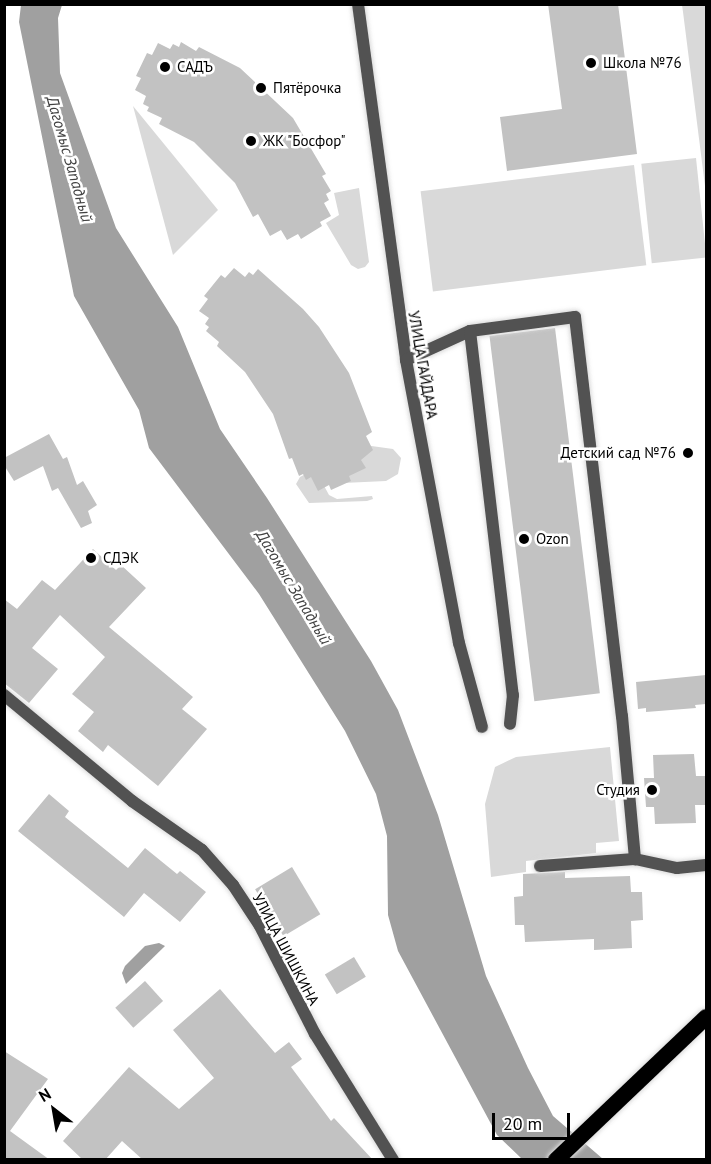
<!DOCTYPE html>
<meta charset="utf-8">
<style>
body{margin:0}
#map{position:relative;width:711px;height:1164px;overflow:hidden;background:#fff;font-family:"PT Sans",sans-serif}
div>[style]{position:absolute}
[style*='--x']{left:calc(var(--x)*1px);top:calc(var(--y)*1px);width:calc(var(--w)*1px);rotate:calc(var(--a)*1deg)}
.green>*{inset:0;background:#d9d9d9;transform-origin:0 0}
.water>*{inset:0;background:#a0a0a0}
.building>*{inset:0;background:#c2c2c2;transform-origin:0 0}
.roads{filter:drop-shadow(0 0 2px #dbdbdb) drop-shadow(0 0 2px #dbdbdb)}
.minor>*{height:12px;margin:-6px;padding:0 6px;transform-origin:6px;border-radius:6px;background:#525252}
.trunk>*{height:16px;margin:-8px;padding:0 8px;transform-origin:8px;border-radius:8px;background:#000}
.dots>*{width:16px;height:16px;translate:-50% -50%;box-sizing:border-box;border:3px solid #fff;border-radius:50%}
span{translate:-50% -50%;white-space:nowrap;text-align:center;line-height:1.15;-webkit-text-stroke:5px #fff;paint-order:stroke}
.poi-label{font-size:15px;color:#000}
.left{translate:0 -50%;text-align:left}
.right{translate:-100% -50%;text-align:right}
.street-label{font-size:15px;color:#000}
.water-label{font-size:16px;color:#414141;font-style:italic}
.frame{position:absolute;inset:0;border:6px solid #000;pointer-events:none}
.north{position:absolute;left:24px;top:1080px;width:60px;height:60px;-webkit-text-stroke:4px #fff;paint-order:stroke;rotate:329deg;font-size:16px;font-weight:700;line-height:24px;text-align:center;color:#000}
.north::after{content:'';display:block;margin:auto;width:21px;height:27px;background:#000;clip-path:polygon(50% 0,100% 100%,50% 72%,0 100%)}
.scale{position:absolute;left:492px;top:1113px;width:78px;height:27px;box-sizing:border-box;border:3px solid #000;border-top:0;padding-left:8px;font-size:18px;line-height:21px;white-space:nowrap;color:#000;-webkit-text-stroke:4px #fff;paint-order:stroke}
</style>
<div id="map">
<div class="green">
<div style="clip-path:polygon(682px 5px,706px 5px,706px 194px,683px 12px)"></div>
<div style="clip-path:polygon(133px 106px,218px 210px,173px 255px)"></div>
<div style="left:696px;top:158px;width:100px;height:55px;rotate:84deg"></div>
<div style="left:634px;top:165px;width:101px;height:215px;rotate:83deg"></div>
<div style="clip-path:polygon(359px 188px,369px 262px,365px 267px,358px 269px,351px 265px,326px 223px,339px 215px,334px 193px)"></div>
<div style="clip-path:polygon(350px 443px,393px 449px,401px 458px,398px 474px,386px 481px,343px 483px)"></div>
<div style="clip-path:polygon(315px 469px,329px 495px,337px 499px,372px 496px,373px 499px,367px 501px,309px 503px,296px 484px,300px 477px)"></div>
<div style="clip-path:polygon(610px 747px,619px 841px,596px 843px,596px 853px,526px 861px,526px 872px,491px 877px,485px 804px,495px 767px,516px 757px)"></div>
</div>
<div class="water">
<div style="clip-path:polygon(21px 5px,62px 5px,58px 18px,60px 73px,116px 228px,178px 327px,220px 429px,267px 498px,371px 661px,398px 710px,438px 815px,486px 976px,528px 1068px,553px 1116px,603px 1159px,522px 1159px,497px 1135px,398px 951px,388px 915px,387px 836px,376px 794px,345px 731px,259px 594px,149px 448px,139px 410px,74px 296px,19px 22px)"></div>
<div style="clip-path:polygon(159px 943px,165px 946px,126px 984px,122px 973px,125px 966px,145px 946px)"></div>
</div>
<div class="building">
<div style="clip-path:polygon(548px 4px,618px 4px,637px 154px,507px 171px,500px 117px,562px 109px)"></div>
<div style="clip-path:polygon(181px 42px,196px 51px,199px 47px,240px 68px,293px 118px,326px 174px,322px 176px,331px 191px,326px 194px,329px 200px,324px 203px,331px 216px,320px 222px,322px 226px,301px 239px,298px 234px,287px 240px,281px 230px,270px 236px,258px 214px,253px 217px,235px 183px,194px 142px,159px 124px,162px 118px,147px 111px,149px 107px,143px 104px,146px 96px,135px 90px,141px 78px,136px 76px,147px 53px,152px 55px,158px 43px,170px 49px,173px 44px,179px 47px)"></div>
<div style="clip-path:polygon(234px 268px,245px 277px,249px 272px,253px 275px,258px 269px,303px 309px,319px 327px,349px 373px,372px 432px,366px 436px,373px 450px,361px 460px,366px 468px,349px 476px,351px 481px,331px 490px,329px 485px,318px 491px,311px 477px,306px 480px,303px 474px,299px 476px,292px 458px,289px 459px,273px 414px,245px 372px,217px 346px,219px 342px,206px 331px,209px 327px,205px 324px,209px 318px,199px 311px,208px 299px,204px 296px,221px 275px,225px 278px)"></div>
<div style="left:555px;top:328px;width:368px;height:66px;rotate:83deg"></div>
<div style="clip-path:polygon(49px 434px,63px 459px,67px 457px,77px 485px,83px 481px,97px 505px,88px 511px,92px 523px,81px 528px,58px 488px,52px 491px,43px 466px,14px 481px,4px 465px,4px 458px)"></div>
<div style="clip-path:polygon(93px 549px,116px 570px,121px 565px,146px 588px,109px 627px,193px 697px,182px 709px,207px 729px,158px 786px,108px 745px,103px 752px,78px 731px,94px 712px,72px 694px,105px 657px,60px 615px,32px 648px,58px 669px,29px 703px,4px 683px,4px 599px,17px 609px,42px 580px,55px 590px)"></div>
<div style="clip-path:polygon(706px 675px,706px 704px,695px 705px,696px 708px,646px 712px,646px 708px,638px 709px,636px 682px)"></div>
<div style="clip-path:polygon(694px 754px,696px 776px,706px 776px,706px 805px,695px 805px,696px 823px,655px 824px,654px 807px,646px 807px,644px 778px,654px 778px,653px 755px)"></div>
<div style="clip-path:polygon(49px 794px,69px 811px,65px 817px,128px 868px,145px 848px,177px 874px,180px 871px,206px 892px,180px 922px,144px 893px,124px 917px,18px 831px)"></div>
<div style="left:292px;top:867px;width:55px;height:43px;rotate:59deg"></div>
<div style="clip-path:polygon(565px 872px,565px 878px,630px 876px,631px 892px,642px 892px,643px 920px,631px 921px,632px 948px,594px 950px,594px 939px,525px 942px,524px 925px,515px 925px,514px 897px,523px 896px,523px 874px)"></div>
<div style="left:354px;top:957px;width:23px;height:34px;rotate:59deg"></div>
<div style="left:145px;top:981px;width:27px;height:40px;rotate:48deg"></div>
<div style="clip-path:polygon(220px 989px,275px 1053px,289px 1042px,302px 1059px,291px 1067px,331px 1121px,334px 1118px,373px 1160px,143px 1160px,122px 1141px,105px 1160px,83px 1160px,63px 1141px,129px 1067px,179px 1109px,214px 1078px,173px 1030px)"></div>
<div style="clip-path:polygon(4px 1051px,48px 1079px,10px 1131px,50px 1160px,4px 1160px)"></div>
</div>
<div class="roads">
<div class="minor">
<div style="--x:358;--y:4;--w:359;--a:82.3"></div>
<div style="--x:406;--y:360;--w:288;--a:79.4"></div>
<div style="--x:459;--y:643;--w:87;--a:74.7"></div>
<div style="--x:470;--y:331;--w:106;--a:-7.6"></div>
<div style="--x:575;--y:317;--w:402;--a:83.3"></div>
<div style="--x:622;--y:716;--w:144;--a:84.8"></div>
<div style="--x:635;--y:859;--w:43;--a:12.1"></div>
<div style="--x:677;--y:868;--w:29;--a:-6"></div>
<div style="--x:406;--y:360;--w:70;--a:-24.4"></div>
<div style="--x:470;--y:331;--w:367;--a:83.3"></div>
<div style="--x:513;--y:695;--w:29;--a:96"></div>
<div style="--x:4;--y:695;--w:166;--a:39.6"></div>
<div style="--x:132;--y:801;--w:85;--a:35"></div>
<div style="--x:202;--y:850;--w:47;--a:48.5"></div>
<div style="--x:233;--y:885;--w:49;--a:56.6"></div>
<div style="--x:260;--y:926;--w:121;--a:63"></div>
<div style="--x:315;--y:1034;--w:148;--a:58.2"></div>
<div style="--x:540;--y:866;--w:95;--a:-4.2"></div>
</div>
<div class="trunk">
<div style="--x:556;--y:1160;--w:207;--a:-43.6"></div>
</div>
</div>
<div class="dots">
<div style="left:591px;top:63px;background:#000"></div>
<div style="left:165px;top:67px;background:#000"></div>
<div style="left:261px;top:88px;background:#000"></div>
<div style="left:251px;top:141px;background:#000"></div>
<div style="left:688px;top:453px;background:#000"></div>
<div style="left:524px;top:539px;background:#000"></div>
<div style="left:91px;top:558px;background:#000"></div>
<div style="left:652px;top:790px;background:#000"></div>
</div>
<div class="poi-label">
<span class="left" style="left:603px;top:63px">Школа №76</span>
<span class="left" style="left:177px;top:67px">САДЪ</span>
<span class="left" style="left:273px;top:88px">Пятёрочка</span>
<span class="left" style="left:263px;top:141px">ЖК "Босфор"</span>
<span class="right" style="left:676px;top:453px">Детский сад №76</span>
<span class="left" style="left:536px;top:539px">Ozon</span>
<span class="left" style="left:103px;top:558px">СДЭК</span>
<span class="right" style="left:640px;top:790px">Студия</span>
</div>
<div class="street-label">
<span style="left:423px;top:365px;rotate:80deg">УЛИЦА ГАЙДАРА</span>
<span style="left:286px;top:949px;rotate:62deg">УЛИЦА ШИШКИНА</span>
</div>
<div class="water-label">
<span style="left:70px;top:159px;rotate:74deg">Дагомыс Западный</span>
<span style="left:294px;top:587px;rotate:59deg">Дагомыс Западный</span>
</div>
<div class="frame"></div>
<div class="north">N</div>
<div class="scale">20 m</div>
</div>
